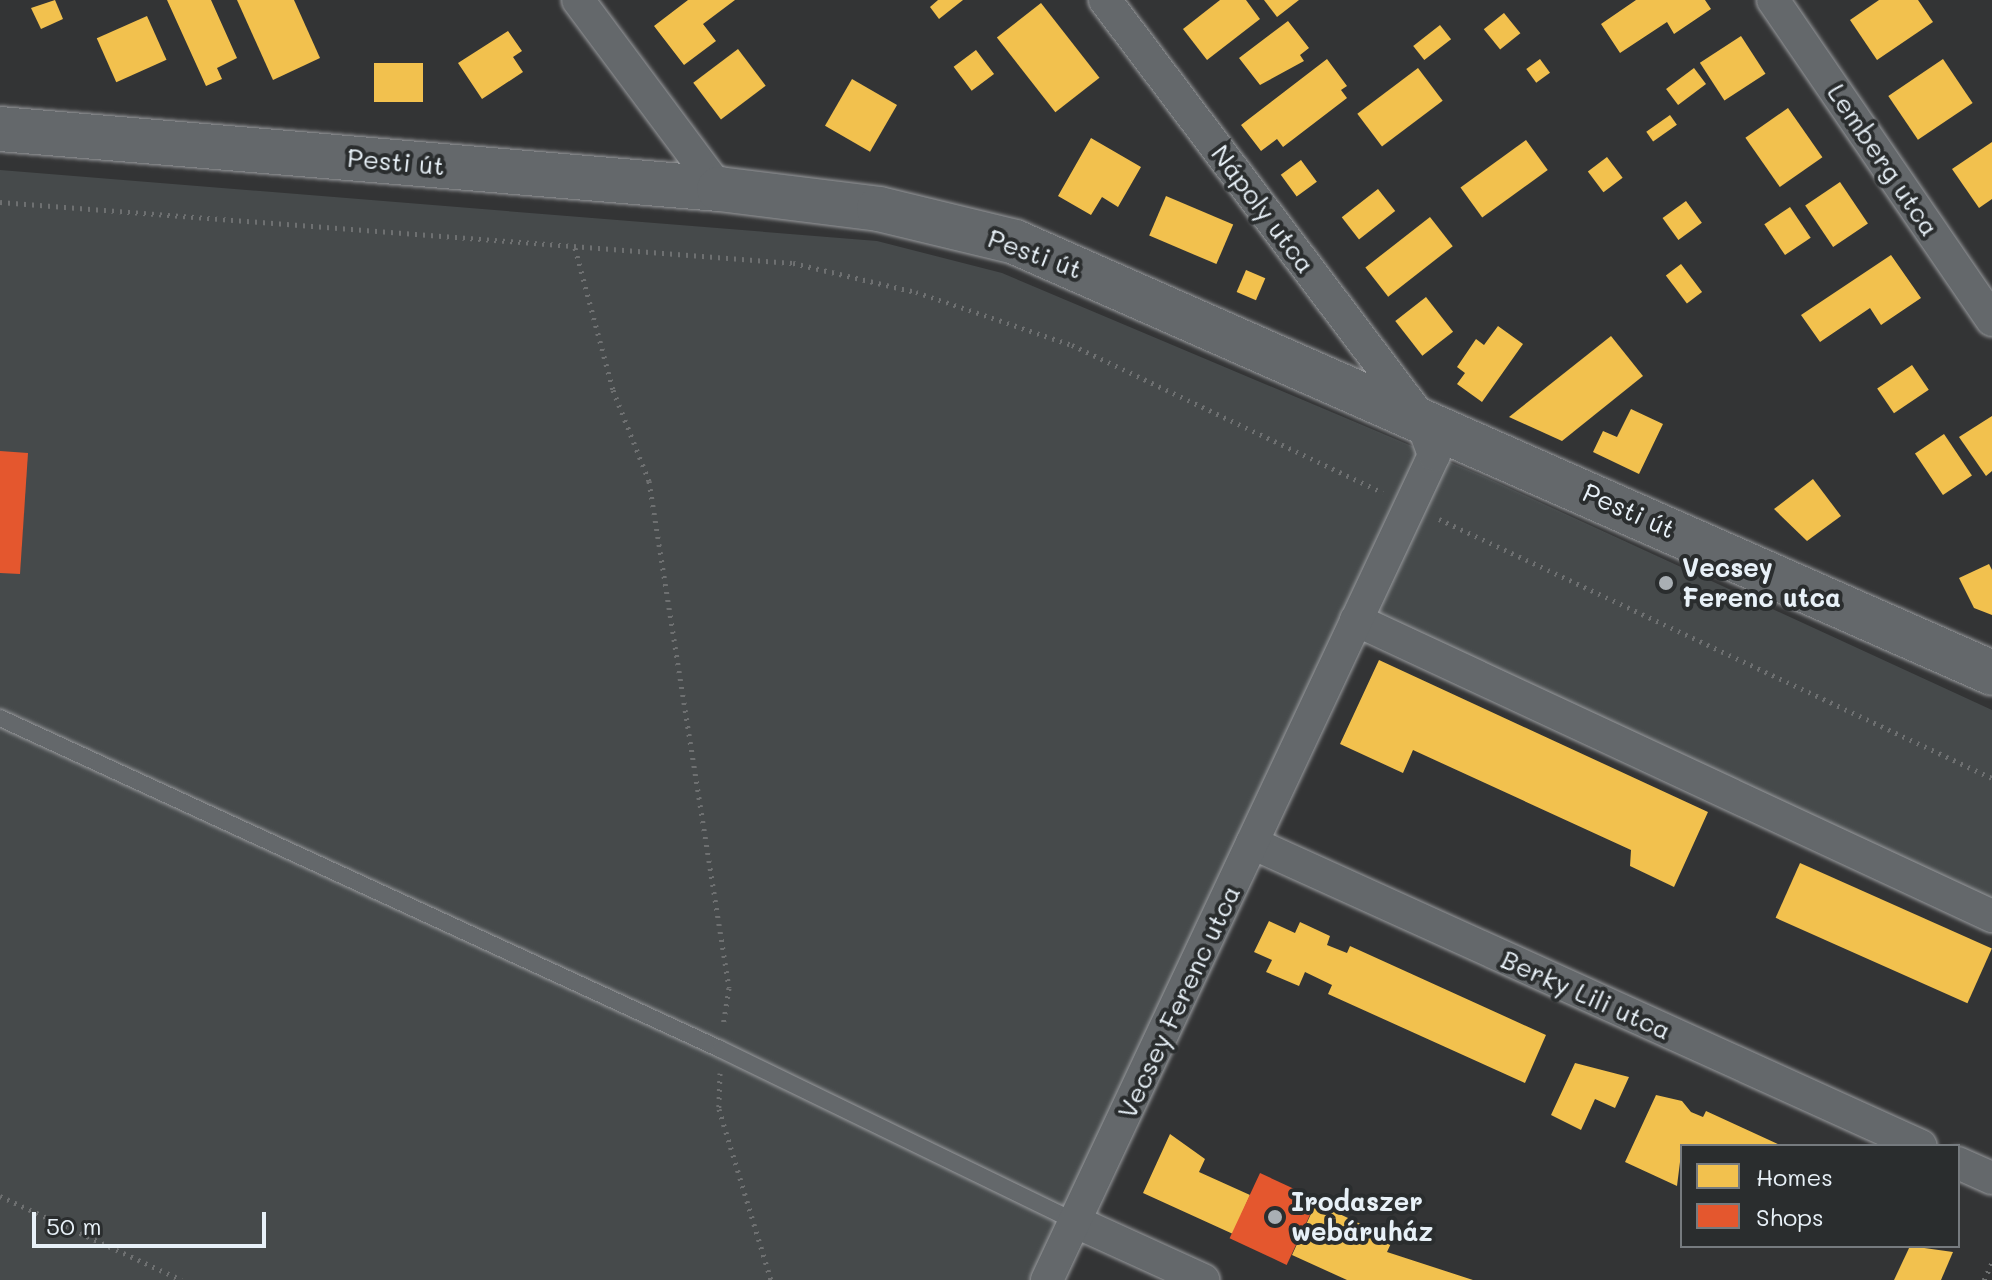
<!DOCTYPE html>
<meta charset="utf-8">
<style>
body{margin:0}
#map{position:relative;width:1992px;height:1280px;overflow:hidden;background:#333435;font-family:Mali,sans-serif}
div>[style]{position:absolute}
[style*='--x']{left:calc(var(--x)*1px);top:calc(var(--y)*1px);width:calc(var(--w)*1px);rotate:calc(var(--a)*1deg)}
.green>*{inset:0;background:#464a4b}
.homes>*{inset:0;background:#f2c14e;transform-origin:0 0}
.shops>*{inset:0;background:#e4572e;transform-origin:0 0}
.path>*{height:5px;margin-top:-2.5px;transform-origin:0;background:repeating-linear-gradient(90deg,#6e7071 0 2px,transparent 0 8px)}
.roads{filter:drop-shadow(0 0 2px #999b9e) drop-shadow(0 0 2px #999b9e)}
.service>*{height:16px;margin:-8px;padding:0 8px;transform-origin:8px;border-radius:8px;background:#64686b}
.minor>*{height:32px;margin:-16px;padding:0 16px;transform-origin:16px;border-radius:16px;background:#64686b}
.primary>*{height:44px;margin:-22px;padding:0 22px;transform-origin:22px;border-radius:22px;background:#64686b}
.dots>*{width:22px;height:22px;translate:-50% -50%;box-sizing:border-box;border:4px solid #2a2d2e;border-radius:50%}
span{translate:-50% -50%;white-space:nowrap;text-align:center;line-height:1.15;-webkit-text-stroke:8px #2a2d2e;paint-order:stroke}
.street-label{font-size:26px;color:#e8f1f8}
.poi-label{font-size:26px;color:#e8f1f8;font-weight:700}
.left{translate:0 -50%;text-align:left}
.legend{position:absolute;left:1680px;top:1144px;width:280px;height:104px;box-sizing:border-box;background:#2a2d2e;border:2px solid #767b7f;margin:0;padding:10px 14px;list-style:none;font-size:24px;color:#e8f1f8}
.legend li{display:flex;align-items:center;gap:16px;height:40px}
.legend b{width:40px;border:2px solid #767b7f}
.scale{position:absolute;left:32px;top:1212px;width:234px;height:36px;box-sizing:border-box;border:4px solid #e8f1f8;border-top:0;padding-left:10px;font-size:24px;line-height:28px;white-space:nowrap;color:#e8f1f8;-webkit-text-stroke:6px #2a2d2e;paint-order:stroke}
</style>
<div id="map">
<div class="green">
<div style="clip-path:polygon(0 170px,877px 241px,1002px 273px,1483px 476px,1992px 710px,1992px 916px,1356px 620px,1047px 1280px,0 1280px)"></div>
</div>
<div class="homes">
<div style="clip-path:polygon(55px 0,63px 19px,41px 29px,31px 8px)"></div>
<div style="clip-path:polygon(167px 0,211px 0,237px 58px,217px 68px,222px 79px,206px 86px)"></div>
<div style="clip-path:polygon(237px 0,294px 0,320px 58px,273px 80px)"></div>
<div style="clip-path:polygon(688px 0,735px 0,703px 24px,716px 41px,684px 65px,654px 26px)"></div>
<div style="clip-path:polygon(938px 0,963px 0,939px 19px,930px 7px)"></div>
<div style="clip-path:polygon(1220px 0,1246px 0,1260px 19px,1207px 60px,1183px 29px)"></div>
<div style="clip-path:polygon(1264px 0,1299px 0,1277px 17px)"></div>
<div style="clip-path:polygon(1636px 0,1705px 0,1711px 9px,1674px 34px,1667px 22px,1620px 53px,1601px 24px)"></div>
<div style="clip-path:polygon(1879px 0,1918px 0,1933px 22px,1877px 60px,1850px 20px)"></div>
<div style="left:1041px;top:3px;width:95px;height:56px;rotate:52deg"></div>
<div style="left:1504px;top:13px;width:26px;height:26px;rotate:51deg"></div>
<div style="left:147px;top:16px;width:48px;height:55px;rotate:66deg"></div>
<div style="clip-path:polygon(1288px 21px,1309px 48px,1300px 55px,1304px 61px,1260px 85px,1239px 58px)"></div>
<div style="left:1440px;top:25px;width:18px;height:34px;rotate:52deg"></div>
<div style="clip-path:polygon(508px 31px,522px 51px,513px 57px,523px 72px,482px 99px,458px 63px)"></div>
<div style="left:1741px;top:36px;width:45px;height:49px;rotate:57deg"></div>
<div style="left:738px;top:49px;width:46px;height:56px;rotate:53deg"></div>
<div style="left:976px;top:50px;width:30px;height:28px;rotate:53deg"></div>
<div style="clip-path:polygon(1327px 59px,1347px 86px,1341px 90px,1347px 98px,1283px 147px,1277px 139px,1261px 151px,1241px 125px)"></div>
<div style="left:1540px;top:59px;width:17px;height:17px;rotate:54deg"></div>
<div style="left:1943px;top:59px;width:53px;height:66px;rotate:56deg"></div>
<div style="left:374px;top:63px;width:49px;height:39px"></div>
<div style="left:1418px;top:68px;width:41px;height:76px;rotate:53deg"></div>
<div style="left:1694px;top:68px;width:20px;height:35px;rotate:53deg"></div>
<div style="left:852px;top:79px;width:52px;height:54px;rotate:30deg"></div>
<div style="left:1788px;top:108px;width:60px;height:52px;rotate:55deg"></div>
<div style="left:1670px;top:115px;width:12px;height:29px;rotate:55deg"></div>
<div style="clip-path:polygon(1091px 138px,1141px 167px,1118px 207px,1102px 197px,1091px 215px,1058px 196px)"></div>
<div style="left:1526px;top:140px;width:37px;height:81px;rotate:54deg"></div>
<div style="clip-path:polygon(1992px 142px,1992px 199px,1979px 208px,1952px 169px)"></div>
<div style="left:1607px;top:157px;width:26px;height:24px;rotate:53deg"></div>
<div style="left:1301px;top:160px;width:27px;height:25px;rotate:54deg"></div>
<div style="left:1840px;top:182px;width:50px;height:42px;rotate:56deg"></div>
<div style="left:1378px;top:189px;width:28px;height:46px;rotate:52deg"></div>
<div style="left:1166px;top:196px;width:73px;height:43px;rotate:23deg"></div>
<div style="left:1686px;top:201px;width:27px;height:29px;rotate:54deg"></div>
<div style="left:1790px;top:207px;width:37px;height:31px;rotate:56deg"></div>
<div style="left:1430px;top:217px;width:37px;height:82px;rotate:52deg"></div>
<div style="clip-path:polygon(1891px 255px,1921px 298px,1881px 325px,1870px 308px,1820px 342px,1801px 315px)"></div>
<div style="left:1681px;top:264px;width:35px;height:19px;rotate:53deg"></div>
<div style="left:1246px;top:270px;width:21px;height:24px;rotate:23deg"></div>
<div style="left:1426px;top:297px;width:44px;height:39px;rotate:52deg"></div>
<div style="clip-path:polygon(1498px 326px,1523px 344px,1482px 402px,1457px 384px,1465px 373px,1457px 367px,1476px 339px,1484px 345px)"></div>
<div style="clip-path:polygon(1611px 336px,1643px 376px,1562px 441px,1509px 417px)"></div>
<div style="left:1912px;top:365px;width:30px;height:42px;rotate:56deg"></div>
<div style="clip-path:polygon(1631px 409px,1663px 424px,1639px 474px,1593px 452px,1603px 431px,1617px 437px)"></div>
<div style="clip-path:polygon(1992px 416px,1992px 471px,1986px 476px,1959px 437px)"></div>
<div style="left:1944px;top:434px;width:50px;height:35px;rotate:56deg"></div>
<div style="clip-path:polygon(1813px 479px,1841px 516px,1807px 541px,1774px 509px)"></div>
<div style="clip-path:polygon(1989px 564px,1992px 570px,1992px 615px,1974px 608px,1959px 578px)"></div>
<div style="clip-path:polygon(1379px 660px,1708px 812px,1674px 887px,1630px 866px,1631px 850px,1413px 750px,1403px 773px,1340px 744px)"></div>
<div style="left:1800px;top:863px;width:210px;height:60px;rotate:24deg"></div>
<div style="clip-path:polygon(1269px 921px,1295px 933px,1300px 922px,1330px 936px,1327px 945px,1347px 953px,1350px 946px,1546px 1035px,1525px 1083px,1328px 994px,1332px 985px,1305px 972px,1299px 986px,1266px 972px,1272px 960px,1254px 952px)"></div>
<div style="clip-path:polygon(1575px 1063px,1629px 1077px,1615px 1108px,1595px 1099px,1581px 1130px,1551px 1115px)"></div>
<div style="clip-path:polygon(1656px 1095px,1682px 1101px,1691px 1112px,1703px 1117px,1706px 1111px,1782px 1146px,1682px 1146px,1677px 1186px,1625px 1162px)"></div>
<div style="clip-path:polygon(1170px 1134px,1205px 1159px,1199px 1172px,1250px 1195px,1233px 1234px,1143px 1193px)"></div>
<div style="clip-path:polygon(1316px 1203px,1393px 1239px,1387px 1252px,1473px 1280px,1347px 1280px,1292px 1255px)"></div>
<div style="clip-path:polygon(1910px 1246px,1953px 1252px,1941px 1280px,1894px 1280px)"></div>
</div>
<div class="shops">
<div style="clip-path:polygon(0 451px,28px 453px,20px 574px,0 573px)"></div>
<div style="left:1260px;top:1173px;width:63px;height:72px;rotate:25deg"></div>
</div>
<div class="path">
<div style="--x:0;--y:202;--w:795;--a:4.4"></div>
<div style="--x:793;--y:263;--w:126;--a:13.3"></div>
<div style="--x:916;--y:292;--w:165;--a:18.8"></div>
<div style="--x:1072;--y:345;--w:344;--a:25.4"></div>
<div style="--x:575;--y:248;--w:147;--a:75"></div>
<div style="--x:613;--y:390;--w:98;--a:68.4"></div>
<div style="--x:649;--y:481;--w:513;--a:81.03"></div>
<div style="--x:729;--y:988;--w:39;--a:99"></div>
<div style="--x:1439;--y:519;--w:611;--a:25.1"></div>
<div style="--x:720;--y:1073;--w:36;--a:92"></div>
<div style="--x:719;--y:1109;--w:179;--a:73.1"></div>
<div style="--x:0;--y:1196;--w:200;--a:24.8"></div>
<div style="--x:1984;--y:1280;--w:19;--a:-65"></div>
</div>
<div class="roads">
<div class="service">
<div style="--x:0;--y:718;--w:792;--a:24.69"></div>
<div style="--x:720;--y:1049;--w:396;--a:25.9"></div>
</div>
<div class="minor">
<div style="--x:578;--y:0;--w:236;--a:53.3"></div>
<div style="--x:1773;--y:0;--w:388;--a:55.6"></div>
<div style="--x:1356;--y:620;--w:702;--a:24.96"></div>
<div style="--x:1252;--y:843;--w:734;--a:24.37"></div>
<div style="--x:1958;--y:1163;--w:37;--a:24"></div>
<div style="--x:1076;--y:1222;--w:140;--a:24.5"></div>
<div style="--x:1047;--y:1280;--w:911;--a:-64.87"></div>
<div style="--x:1434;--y:455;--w:40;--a:-110.2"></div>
<div style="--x:1420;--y:417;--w:523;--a:-127.07"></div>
</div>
<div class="primary">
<div style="--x:0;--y:129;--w:721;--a:4.77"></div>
<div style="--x:719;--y:189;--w:161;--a:7.1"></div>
<div style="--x:879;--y:209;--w:140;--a:13.6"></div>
<div style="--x:1015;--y:242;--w:1068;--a:23.8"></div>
</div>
</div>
<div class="dots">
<div style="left:1666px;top:583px;background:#a9afb4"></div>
<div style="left:1275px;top:1217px;background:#a9afb4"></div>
</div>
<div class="street-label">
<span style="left:1883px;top:160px;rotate:56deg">Lemberg utca</span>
<span style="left:396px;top:162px;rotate:5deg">Pesti út</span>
<span style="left:1263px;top:209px;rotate:53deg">Nápoly utca</span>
<span style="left:1035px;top:254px;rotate:20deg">Pesti út</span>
<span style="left:1629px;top:511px;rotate:24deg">Pesti út</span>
<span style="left:1586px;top:995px;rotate:24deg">Berky Lili utca</span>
<span style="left:1179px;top:1002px;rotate:-65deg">Vecsey Ferenc utca</span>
</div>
<div class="poi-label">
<span class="left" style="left:1682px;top:583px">Vecsey<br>Ferenc utca</span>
<span class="left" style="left:1291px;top:1217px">Irodaszer<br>webáruház</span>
</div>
<ul class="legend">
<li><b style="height:22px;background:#f2c14e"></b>Homes</li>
<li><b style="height:22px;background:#e4572e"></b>Shops</li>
</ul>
<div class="scale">50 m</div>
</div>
